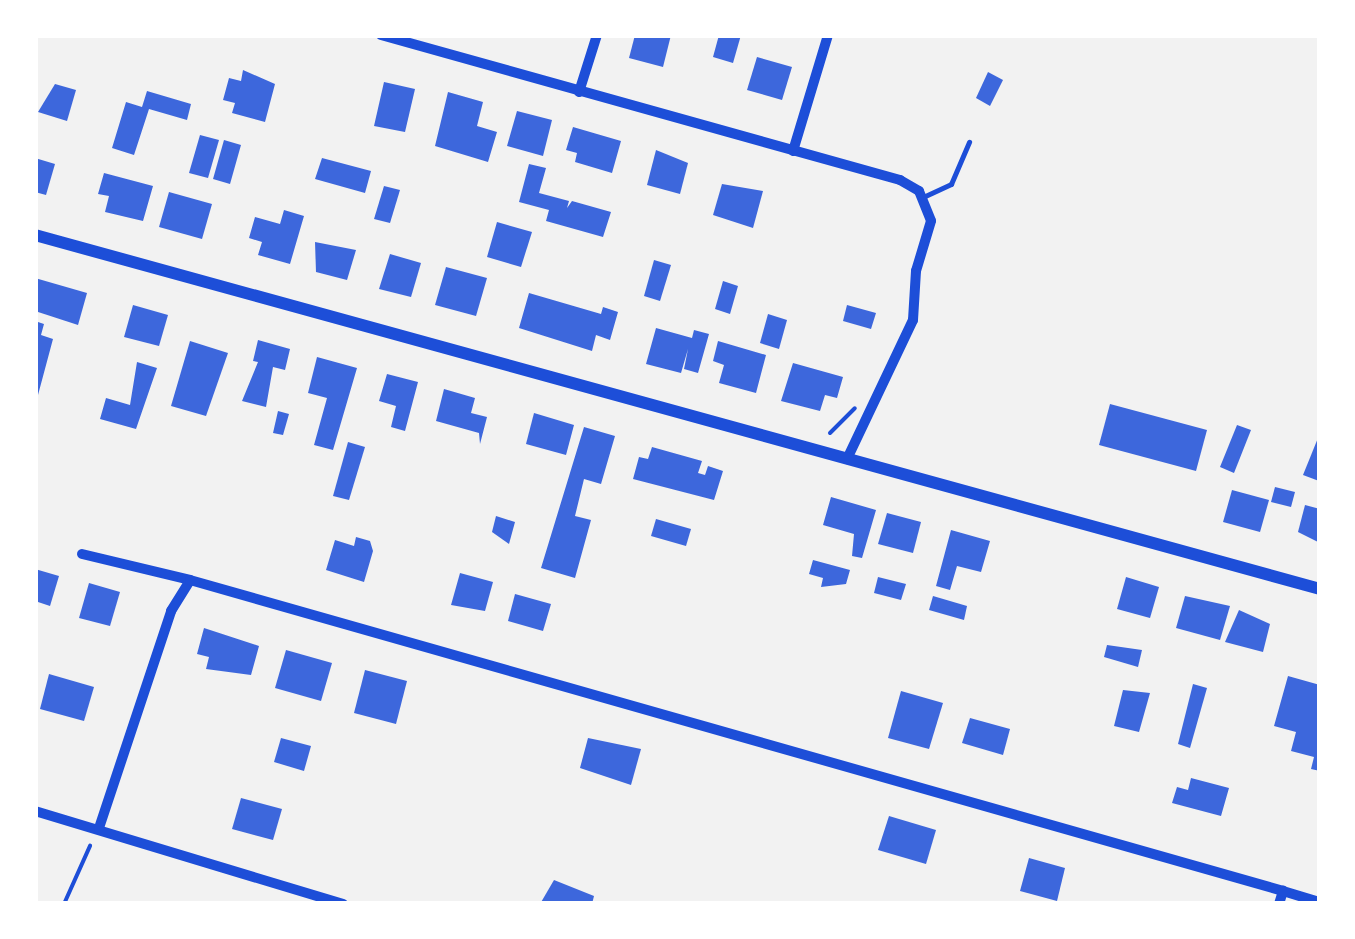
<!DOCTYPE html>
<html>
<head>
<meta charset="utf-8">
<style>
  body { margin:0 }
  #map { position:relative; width:1355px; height:939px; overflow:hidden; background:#f2f2f2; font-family:Karla,sans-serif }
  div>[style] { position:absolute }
  .building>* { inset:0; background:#3d67dc }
  .path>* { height:4px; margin:-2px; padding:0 2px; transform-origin:2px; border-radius:2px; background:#1d4ed8 }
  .service>* { height:5px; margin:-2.5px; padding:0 2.5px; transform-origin:2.5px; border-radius:2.5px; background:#1d4ed8 }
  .minor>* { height:10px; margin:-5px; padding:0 5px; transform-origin:5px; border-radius:5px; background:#1d4ed8 }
  .tertiary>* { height:12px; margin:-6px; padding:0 6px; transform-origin:6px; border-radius:6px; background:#1d4ed8 }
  span { translate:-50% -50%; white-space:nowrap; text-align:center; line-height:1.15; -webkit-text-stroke:10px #fff; paint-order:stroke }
  .frame { position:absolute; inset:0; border:38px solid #fff; pointer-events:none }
</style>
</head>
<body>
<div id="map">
  <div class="building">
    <div style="clip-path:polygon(635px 35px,671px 35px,663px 67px,629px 58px)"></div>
    <div style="clip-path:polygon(719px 35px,741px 35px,733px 63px,713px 57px)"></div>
    <div style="clip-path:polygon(757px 57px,792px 67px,782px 100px,747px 90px)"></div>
    <div style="clip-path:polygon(243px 70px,275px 84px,265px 122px,232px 113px,235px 103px,223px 100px,229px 78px,241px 81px)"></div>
    <div style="clip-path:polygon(988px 72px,1003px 80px,990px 106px,976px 98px)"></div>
    <div style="clip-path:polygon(384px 82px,415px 89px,405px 132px,374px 126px)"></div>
    <div style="clip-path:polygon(55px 84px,76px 90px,67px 121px,38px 112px)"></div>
    <div style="clip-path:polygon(147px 91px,191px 104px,187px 120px,149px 109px,134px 155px,112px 148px,126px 102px,142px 107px)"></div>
    <div style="clip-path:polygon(448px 92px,483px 102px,477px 126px,497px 132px,488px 162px,435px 146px)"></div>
    <div style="clip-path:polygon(517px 111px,552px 120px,543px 156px,507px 146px)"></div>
    <div style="clip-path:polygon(573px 127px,621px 141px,612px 173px,575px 162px,577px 153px,566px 150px)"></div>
    <div style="clip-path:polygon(200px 135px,219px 140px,208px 178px,189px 173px)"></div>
    <div style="clip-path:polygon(224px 140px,241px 145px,230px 184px,213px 179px)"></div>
    <div style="clip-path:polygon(656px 150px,688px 163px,680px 194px,647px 185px)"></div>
    <div style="clip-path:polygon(35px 158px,55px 164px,46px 195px,35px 192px)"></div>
    <div style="clip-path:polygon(322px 158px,371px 171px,365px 193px,315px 179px)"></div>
    <div style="clip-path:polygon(529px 164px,546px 168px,539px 193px,569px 201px,567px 208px,572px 201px,611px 212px,603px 237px,546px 221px,549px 210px,519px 202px)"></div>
    <div style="clip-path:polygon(104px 173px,153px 186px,143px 221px,105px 212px,109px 196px,98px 194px)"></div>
    <div style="clip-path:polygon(722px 184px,763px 191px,753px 228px,713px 215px)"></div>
    <div style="clip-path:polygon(384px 186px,400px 190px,390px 223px,374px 219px)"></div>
    <div style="clip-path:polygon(169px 192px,212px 204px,202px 239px,159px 227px)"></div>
    <div style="clip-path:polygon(284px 210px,304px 216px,290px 264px,258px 255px,262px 242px,249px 238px,255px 217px,280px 224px)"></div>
    <div style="clip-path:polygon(497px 222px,532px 232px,521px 267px,487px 257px)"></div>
    <div style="clip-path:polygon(315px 242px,356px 250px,347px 280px,316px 272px)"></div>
    <div style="clip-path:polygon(390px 254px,421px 263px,411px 297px,379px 289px)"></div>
    <div style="clip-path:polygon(654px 260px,671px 265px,660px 301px,644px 296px)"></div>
    <div style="clip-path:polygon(446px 267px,487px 278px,476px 316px,435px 305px)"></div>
    <div style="clip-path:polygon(35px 278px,87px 293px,78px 325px,35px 311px)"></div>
    <div style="clip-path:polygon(723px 281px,738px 286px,730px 314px,715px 309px)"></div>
    <div style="clip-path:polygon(529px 293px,601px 314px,603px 307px,618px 312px,610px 340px,596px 335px,592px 351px,519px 328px)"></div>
    <div style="clip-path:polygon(133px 305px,168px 315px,159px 346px,124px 337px)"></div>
    <div style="clip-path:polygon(847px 305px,876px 313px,871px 329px,843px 321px)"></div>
    <div style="clip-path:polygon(768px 314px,787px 320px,779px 349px,760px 343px)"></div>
    <div style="clip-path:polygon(35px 321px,44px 324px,41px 335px,53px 339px,38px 395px)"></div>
    <div style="clip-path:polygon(656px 328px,692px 338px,694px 330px,709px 334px,698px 373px,684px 369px,688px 349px,681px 373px,646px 364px)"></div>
    <div style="clip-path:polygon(258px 340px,290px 349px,285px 370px,273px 367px,266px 407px,242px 401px,258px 362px,253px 361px)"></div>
    <div style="clip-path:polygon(190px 341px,228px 353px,206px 416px,171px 406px)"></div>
    <div style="clip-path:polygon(718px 341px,766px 355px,756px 393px,719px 383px,724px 365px,713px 361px)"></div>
    <div style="clip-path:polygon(317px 357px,357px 368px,333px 450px,314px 445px,327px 398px,308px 393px)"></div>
    <div style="clip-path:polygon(137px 362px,157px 368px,136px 429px,100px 419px,106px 398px,130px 405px)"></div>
    <div style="clip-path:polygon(793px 363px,843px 377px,837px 398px,825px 395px,820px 411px,781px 401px)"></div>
    <div style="clip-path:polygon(387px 374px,418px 382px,405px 431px,391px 427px,396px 406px,379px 401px)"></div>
    <div style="clip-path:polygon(444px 389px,475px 398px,471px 413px,487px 417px,480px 444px,479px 433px,436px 421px)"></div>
    <div style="clip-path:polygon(1110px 404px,1207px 430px,1196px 471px,1099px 445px)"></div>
    <div style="clip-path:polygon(278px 411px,289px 414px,283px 435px,273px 433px)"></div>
    <div style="clip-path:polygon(534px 413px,574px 425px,566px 455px,526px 444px)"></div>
    <div style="clip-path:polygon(1237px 425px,1251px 430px,1234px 473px,1220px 467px)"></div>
    <div style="clip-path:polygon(584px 427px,615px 436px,601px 484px,584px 479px,575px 516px,591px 520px,575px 578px,541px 568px)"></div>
    <div style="clip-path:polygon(1320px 433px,1320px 477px,1319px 481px,1303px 475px)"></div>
    <div style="clip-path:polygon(348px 442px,365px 447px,349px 500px,333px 496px)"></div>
    <div style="clip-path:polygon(652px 447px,702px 461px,698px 473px,705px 475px,708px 466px,723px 471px,714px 500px,633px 479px,639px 457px,648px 459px)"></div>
    <div style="clip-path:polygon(1275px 487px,1295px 492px,1291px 507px,1271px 502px)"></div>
    <div style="clip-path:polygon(1232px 490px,1269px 500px,1260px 532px,1223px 522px)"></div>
    <div style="clip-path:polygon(831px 497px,876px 510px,862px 558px,852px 556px,854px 534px,823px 525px)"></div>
    <div style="clip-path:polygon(1305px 505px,1320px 509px,1320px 543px,1298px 532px)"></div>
    <div style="clip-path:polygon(887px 513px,921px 522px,913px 553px,878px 544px)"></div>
    <div style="clip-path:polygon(496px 516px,515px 522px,509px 544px,492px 532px)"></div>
    <div style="clip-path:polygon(656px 519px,691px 529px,686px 546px,651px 536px)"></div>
    <div style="clip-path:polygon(951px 530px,990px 541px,981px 572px,957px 566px,950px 590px,936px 586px)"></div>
    <div style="clip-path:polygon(356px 537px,370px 541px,373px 551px,364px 582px,326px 570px,335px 540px,354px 546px)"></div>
    <div style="clip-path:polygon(813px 560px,850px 570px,846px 584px,821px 587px,823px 578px,809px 574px)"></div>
    <div style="clip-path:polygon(35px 569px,59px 576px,50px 606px,35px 601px)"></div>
    <div style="clip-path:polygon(460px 573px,493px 582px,485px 611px,451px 605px)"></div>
    <div style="clip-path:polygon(878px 577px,906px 584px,901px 600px,874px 593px)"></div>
    <div style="clip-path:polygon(1126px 577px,1159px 587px,1150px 618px,1117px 609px)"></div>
    <div style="clip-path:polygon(89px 583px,120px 592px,110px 626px,79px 618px)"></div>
    <div style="clip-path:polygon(515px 594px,551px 604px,543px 631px,508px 621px)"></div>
    <div style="clip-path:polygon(933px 596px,967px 606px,964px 620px,929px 610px)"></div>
    <div style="clip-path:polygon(1185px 596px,1230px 606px,1220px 640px,1176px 628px)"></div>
    <div style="clip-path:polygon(1239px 610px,1270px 624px,1263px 652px,1225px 642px)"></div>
    <div style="clip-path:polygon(204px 628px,259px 646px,251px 675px,206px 669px,209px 657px,197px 654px)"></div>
    <div style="clip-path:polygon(1107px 645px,1142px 650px,1138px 667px,1104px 657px)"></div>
    <div style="clip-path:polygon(286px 650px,332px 663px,321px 701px,275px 688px)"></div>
    <div style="clip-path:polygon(365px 670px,407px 681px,396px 724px,354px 713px)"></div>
    <div style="clip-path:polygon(49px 674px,94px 687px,84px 721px,40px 709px)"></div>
    <div style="clip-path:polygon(1288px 676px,1320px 685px,1320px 771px,1311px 769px,1314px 757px,1291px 751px,1296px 732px,1274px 726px)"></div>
    <div style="clip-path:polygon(1193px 684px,1207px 688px,1190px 748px,1178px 744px)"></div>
    <div style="clip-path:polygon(1123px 690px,1150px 693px,1139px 732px,1114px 726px)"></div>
    <div style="clip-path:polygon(901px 691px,943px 703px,929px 749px,888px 738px)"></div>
    <div style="clip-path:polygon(970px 718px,1010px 729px,1003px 755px,962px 743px)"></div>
    <div style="clip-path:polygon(281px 738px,311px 746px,304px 771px,274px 762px)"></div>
    <div style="clip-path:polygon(588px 738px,641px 749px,631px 785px,580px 768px)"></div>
    <div style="clip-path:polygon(1191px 778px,1229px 788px,1221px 816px,1172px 803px,1177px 787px,1188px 790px)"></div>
    <div style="clip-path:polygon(241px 798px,282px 809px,273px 840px,232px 829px)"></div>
    <div style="clip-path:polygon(889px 816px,936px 830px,926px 864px,878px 850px)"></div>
    <div style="clip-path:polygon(1029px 858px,1065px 868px,1057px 901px,1020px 891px)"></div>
    <div style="clip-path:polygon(554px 880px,594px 896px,592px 904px,540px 904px)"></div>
  </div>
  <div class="path">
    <div style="left:830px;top:433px;width:35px;rotate:-45deg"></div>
    <div style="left:64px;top:904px;width:64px;rotate:-65.9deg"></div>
  </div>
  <div class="service">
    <div style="left:923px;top:197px;width:31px;rotate:-25deg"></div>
    <div style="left:951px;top:184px;width:46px;rotate:-66.8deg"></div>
  </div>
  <div class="minor">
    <div style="left:381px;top:35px;width:539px;rotate:15.61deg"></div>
    <div style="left:900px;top:180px;width:22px;rotate:30deg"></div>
    <div style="left:919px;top:191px;width:32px;rotate:68deg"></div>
    <div style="left:931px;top:221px;width:52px;rotate:106.7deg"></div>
    <div style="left:916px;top:271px;width:49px;rotate:93.5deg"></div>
    <div style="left:913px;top:320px;width:154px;rotate:115.4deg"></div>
    <div style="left:579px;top:92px;width:60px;rotate:-72.5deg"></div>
    <div style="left:793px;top:151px;width:121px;rotate:-73.2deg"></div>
    <div style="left:82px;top:554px;width:111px;rotate:13.5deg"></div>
    <div style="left:35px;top:811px;width:322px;rotate:16.8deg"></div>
    <div style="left:99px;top:828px;width:229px;rotate:-71.6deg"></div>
    <div style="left:171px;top:611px;width:36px;rotate:-58deg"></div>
    <div style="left:190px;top:580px;width:1136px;rotate:15.88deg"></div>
    <div style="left:1279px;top:904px;width:14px;rotate:-73deg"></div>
    <div style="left:1283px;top:891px;width:39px;rotate:17deg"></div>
  </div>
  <div class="tertiary">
    <div style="left:35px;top:235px;width:1333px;rotate:15.4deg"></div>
  </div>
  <div class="frame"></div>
</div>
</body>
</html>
